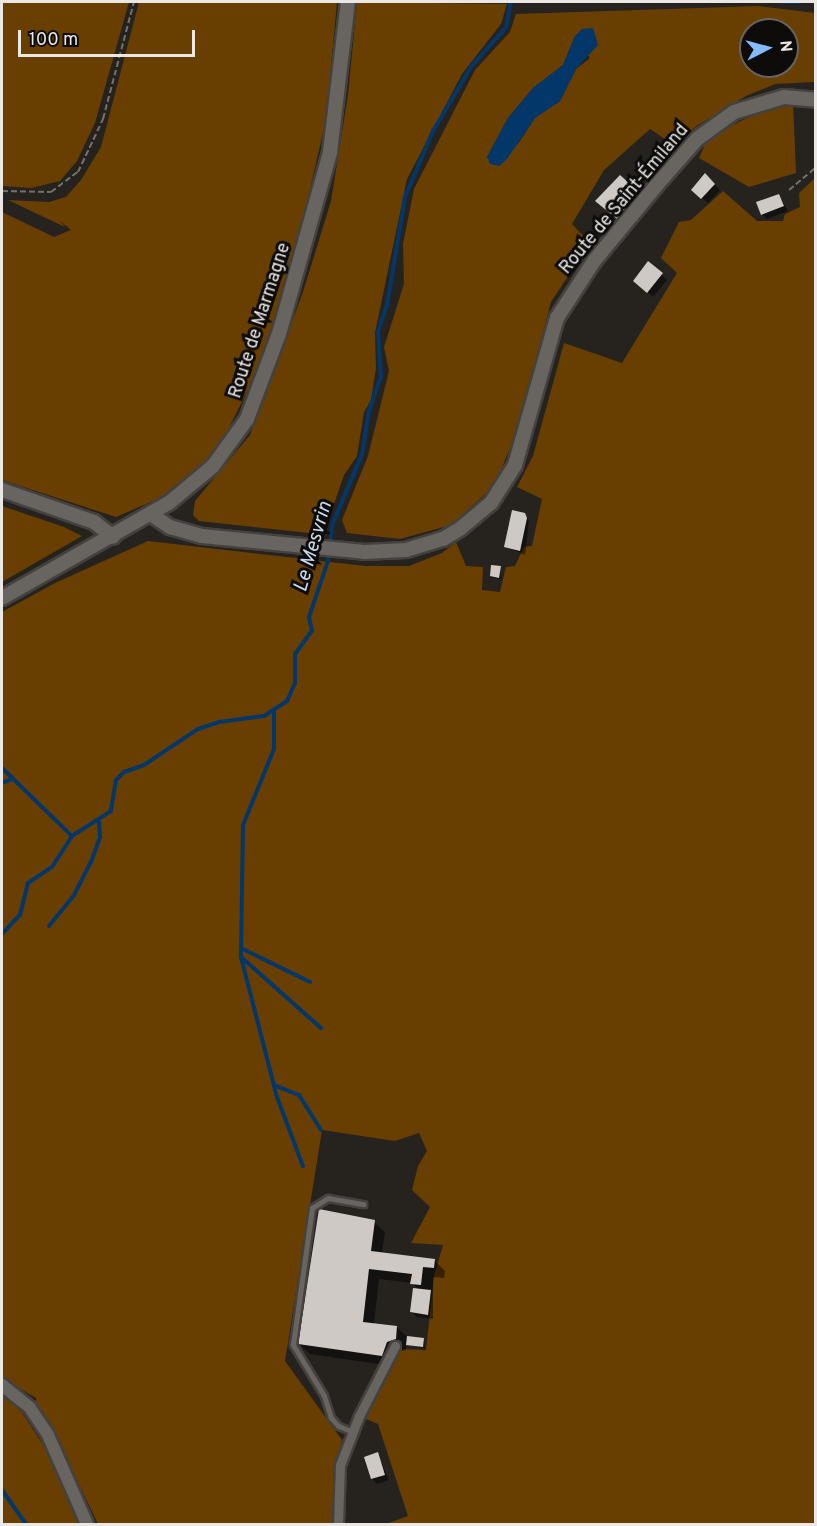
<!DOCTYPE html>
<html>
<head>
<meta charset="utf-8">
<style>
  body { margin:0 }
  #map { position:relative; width:817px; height:1526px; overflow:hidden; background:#26231f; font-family:Overpass,sans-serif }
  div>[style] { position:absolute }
  .green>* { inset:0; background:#683f00 }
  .water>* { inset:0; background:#03376a }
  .shadow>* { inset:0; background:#0007 }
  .stream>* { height:4px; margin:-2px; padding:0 2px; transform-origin:2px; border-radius:2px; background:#03376a }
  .building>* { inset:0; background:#cec9c4 }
  .path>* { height:2px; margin-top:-1px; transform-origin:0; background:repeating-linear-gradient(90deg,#74716d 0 6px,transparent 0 9px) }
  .roads { filter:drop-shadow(2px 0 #44413e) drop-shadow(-2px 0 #44413e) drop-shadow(0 2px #44413e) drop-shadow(0 -2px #44413e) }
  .service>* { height:4.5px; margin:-2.25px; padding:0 2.25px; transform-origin:2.25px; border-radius:2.25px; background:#68645f }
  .minor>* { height:9px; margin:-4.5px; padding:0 4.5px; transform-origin:4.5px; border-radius:4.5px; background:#68645f }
  .tertiary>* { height:12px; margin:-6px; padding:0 6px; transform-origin:6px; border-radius:6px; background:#68645f }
  .secondary>* { height:14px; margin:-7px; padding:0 7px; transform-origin:7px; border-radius:7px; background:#68645f }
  span { translate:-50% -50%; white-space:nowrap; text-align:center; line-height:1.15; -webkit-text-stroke:6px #0e0c0b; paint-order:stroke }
  .street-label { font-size:18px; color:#eae7e5 }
  .water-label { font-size:20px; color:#cadaed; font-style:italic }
  .frame { position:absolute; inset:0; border:3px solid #eae7e5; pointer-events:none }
  .north { position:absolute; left:739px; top:18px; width:60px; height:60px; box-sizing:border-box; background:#0e0c0b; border:2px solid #666462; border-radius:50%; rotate:84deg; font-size:16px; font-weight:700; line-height:24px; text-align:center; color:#eae7e5 }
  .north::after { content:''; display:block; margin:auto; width:21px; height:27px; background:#85bbfb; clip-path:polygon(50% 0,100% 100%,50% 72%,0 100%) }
  .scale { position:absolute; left:18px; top:30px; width:177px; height:27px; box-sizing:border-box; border:3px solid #eae7e5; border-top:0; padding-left:8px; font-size:18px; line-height:21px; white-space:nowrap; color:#eae7e5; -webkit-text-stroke:4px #0e0c0b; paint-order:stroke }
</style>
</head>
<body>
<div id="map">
  <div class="green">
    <div style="clip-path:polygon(2px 2px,129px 2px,95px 123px,77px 161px,60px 181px,31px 188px,2px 186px)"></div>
    <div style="clip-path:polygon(139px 2px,337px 2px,326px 120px,301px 228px,261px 363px,226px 434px,205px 465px,167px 495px,116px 517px,2px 480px,2px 212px,54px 237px,71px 230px,59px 220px,65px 227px,8px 200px,49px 202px,66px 197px,81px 180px,101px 147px)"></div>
    <div style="clip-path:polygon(357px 2px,507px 4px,501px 24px,462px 74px,407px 179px,375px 333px,376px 368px,371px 400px,364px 412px,357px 456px,344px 475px,326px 527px,318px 534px,199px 521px,193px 515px,195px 501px,250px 435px,303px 292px,331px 201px,348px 95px)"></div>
    <div style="clip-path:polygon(evenodd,759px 6px,815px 13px,815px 82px,775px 84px,746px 96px,698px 125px,674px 145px,650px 129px,604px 170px,572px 224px,590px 243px,551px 302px,517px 432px,494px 486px,451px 525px,400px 539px,347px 533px,342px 520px,368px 456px,389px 371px,384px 347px,404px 284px,403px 244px,414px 189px,475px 70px,510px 32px,516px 14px,759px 6px,751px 30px,787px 30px,787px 66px,751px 66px,751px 30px,759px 6px,575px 36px,590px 58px,576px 69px,560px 101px,535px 118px,518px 144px,487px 157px,508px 118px,533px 88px,563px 65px,575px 36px)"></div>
    <div style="clip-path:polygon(793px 103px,796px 173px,749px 187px,699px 158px,706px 142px,723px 129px,774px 106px)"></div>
    <div style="clip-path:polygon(815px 178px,815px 1524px,386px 1524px,408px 1516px,378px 1424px,364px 1418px,401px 1349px,426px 1350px,434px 1276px,443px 1245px,411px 1243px,430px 1207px,412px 1190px,418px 1166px,427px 1151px,419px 1133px,395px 1141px,322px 1130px,285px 1361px,342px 1440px,333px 1476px,335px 1524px,98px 1524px,51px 1426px,36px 1405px,36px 1398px,2px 1378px,2px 612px,55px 583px,148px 541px,365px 566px,409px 566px,442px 553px,456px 542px,466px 566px,483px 567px,482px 590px,500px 592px,506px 567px,515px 566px,524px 547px,532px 546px,542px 499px,517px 487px,533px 456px,564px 343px,622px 363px,677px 273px,661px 258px,679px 222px,691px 220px,723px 191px,757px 221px,783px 221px,785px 214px,800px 207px,799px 193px)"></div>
    <div style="clip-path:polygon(2px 506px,64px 527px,82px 536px,2px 582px)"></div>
    <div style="clip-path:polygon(2px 1396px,19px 1408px,48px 1452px,80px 1524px,2px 1524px)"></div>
  </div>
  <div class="water">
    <div style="clip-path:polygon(593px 28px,598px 45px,576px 69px,560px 101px,535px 118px,507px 159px,499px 166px,490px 164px,487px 157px,508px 118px,533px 88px,563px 65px,575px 36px,582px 29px)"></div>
  </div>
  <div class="shadow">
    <div style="clip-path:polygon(706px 175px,720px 190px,708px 203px,698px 195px)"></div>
    <div style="clip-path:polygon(620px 177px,643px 197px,622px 222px,601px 205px)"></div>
    <div style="clip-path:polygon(779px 195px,788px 211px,767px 219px,762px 214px)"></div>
    <div style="clip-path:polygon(649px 263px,667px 280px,653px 297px,640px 286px)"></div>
    <div style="clip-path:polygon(524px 515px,529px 520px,525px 555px,506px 547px)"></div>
    <div style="clip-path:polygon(500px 567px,501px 579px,493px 578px,491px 576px)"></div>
    <div style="clip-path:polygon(374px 1222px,385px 1232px,382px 1254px,434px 1260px,445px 1271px,444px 1278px,433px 1277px,433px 1319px,417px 1317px,412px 1312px,419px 1290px,412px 1283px,379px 1279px,374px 1324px,397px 1327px,407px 1337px,424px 1340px,425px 1349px,406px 1343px,406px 1350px,397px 1352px,392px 1366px,310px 1354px,299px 1344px)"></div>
    <div style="clip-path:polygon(378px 1454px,389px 1480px,377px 1484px,372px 1479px)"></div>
  </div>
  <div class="stream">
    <div style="left:782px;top:2px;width:17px"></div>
    <div style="left:274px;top:711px;width:38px;rotate:90deg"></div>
    <div style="left:274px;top:749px;width:82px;rotate:112.2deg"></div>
    <div style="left:243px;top:825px;width:132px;rotate:90.9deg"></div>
    <div style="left:241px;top:957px;width:145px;rotate:75.6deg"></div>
    <div style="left:277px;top:1097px;width:74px;rotate:69.4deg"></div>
    <div style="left:2px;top:768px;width:98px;rotate:44.2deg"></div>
    <div style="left:2px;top:783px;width:11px;rotate:-22deg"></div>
    <div style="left:49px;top:926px;width:40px;rotate:-51deg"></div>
    <div style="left:74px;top:895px;width:37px;rotate:-63deg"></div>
    <div style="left:91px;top:862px;width:27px;rotate:-70deg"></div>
    <div style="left:100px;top:837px;width:15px;rotate:-94deg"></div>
    <div style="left:2px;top:934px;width:26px;rotate:-47deg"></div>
    <div style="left:20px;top:915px;width:33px;rotate:-76deg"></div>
    <div style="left:28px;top:883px;width:29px;rotate:-34deg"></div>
    <div style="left:52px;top:867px;width:37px;rotate:-57deg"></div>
    <div style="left:72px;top:836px;width:46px;rotate:-32.7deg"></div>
    <div style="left:111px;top:811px;width:31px;rotate:-81deg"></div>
    <div style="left:116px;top:780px;width:11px;rotate:-45deg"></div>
    <div style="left:124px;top:772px;width:21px;rotate:-19deg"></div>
    <div style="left:144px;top:765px;width:65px;rotate:-33.7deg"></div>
    <div style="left:198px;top:729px;width:22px;rotate:-18deg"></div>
    <div style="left:219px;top:722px;width:45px;rotate:-7.6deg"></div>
    <div style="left:264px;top:716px;width:27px;rotate:-33deg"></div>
    <div style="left:287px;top:701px;width:20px;rotate:-66deg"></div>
    <div style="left:295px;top:683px;width:29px;rotate:-90deg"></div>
    <div style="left:295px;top:654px;width:29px;rotate:-54deg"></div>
    <div style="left:312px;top:631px;width:14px;rotate:-102deg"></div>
    <div style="left:309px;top:617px;width:59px;rotate:-71.3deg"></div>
    <div style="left:328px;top:561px;width:38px;rotate:-83deg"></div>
    <div style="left:333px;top:523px;width:75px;rotate:-67.2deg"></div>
    <div style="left:362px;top:454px;width:44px;rotate:-80.8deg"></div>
    <div style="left:369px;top:411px;width:36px;rotate:-71deg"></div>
    <div style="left:381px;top:377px;width:45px;rotate:-93.8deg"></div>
    <div style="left:378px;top:332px;width:28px;rotate:-72deg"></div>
    <div style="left:387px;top:305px;width:109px;rotate:-80.5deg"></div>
    <div style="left:405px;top:197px;width:72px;rotate:-67deg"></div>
    <div style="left:433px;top:131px;width:74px;rotate:-59.3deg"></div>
    <div style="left:471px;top:67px;width:53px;rotate:-48.8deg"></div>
    <div style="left:506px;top:27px;width:25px;rotate:-79deg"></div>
    <div style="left:241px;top:948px;width:77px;rotate:26.2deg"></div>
    <div style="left:241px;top:957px;width:107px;rotate:41.6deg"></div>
    <div style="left:274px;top:1085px;width:27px;rotate:22deg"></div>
    <div style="left:299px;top:1095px;width:41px;rotate:57.8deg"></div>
    <div style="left:2px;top:1490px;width:42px;rotate:54.8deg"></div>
  </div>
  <div class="building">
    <div style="clip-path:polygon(705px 173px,715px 184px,701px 199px,691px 190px)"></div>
    <div style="clip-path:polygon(620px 175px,639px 192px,617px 219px,595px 201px)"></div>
    <div style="clip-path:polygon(779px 194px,784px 206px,761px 215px,756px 202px)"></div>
    <div style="clip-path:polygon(648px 261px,663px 273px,647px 293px,633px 281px)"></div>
    <div style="clip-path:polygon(512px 510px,525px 513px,527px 518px,520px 551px,504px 547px)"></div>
    <div style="clip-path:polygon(491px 565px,501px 566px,499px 578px,490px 576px)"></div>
    <div style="clip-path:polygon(319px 1209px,375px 1220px,371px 1251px,435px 1259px,434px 1268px,423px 1267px,421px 1285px,410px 1284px,412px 1274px,369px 1269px,363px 1322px,397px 1326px,396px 1339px,387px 1342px,382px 1356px,298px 1344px)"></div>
    <div style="clip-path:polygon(413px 1288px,431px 1290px,428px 1315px,410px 1312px)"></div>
    <div style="clip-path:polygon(407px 1336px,424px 1338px,423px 1347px,406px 1345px)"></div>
    <div style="clip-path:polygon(378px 1452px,385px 1475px,371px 1479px,364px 1457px)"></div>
  </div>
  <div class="path">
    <div style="left:789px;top:190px;width:35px;rotate:-40deg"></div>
    <div style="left:2px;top:191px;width:49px;rotate:1.2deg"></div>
    <div style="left:51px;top:192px;width:34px;rotate:-37deg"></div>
    <div style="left:78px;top:172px;width:59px;rotate:-64.7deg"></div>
    <div style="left:103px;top:119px;width:121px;rotate:-75.2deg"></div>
  </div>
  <div class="roads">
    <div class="service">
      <div style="left:352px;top:1432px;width:15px;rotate:-157deg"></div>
      <div style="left:338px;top:1426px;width:11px;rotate:-131deg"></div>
      <div style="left:331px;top:1418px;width:23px;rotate:-108deg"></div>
      <div style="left:324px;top:1396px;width:60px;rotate:-121.3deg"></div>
      <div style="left:293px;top:1345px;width:138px;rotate:-82.1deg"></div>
      <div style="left:312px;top:1208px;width:19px;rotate:-32deg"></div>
      <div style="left:328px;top:1198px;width:36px;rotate:10deg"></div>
    </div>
    <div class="minor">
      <div style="left:338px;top:1524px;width:59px;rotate:-88.1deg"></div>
      <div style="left:340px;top:1465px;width:53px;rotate:-68.8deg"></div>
      <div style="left:359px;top:1416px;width:79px;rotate:-62.8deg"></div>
    </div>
    <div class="tertiary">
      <div style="left:2px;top:1385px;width:36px;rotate:39deg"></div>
      <div style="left:30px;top:1408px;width:32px;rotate:56deg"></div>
      <div style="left:48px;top:1435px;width:97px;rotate:66.3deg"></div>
    </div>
    <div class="secondary">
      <div style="left:2px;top:490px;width:97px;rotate:19.2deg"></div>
      <div style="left:94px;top:522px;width:24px;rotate:38deg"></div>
      <div style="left:152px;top:515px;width:22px;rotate:34deg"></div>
      <div style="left:170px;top:527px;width:33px;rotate:16deg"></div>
      <div style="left:202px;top:536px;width:163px;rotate:5.6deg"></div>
      <div style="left:364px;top:552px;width:42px;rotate:-2.7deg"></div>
      <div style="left:406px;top:550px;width:39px;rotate:-17deg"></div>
      <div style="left:443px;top:539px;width:21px;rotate:-31deg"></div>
      <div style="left:461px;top:528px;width:39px;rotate:-40deg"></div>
      <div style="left:491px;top:503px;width:45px;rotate:-57.7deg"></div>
      <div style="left:515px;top:465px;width:153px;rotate:-74.1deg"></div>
      <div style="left:557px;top:318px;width:68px;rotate:-57deg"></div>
      <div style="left:594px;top:261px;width:96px;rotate:-50.5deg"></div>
      <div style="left:655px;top:187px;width:64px;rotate:-48.8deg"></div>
      <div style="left:697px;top:139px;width:46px;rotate:-36.1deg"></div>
      <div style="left:734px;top:112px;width:52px;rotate:-16.7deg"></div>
      <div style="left:784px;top:97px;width:32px;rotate:5deg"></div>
      <div style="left:2px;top:598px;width:193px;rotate:-29.7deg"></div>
      <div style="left:170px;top:502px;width:56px;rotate:-39.9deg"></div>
      <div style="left:213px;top:466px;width:58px;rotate:-54.1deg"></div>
      <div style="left:247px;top:419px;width:91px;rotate:-69.4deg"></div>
      <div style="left:279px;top:334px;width:189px;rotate:-74.3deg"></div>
      <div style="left:330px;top:152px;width:151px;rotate:-83.2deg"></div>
    </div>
  </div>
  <div class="street-label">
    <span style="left:625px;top:200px;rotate:-50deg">Route de Saint-Émiland</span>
    <span style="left:261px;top:321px;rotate:-72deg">Route de Marmagne</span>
  </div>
  <div class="water-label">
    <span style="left:314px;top:547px;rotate:-74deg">Le Mesvrin</span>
  </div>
  <div class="frame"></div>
  <div class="north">N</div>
  <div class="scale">100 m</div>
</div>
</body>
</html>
